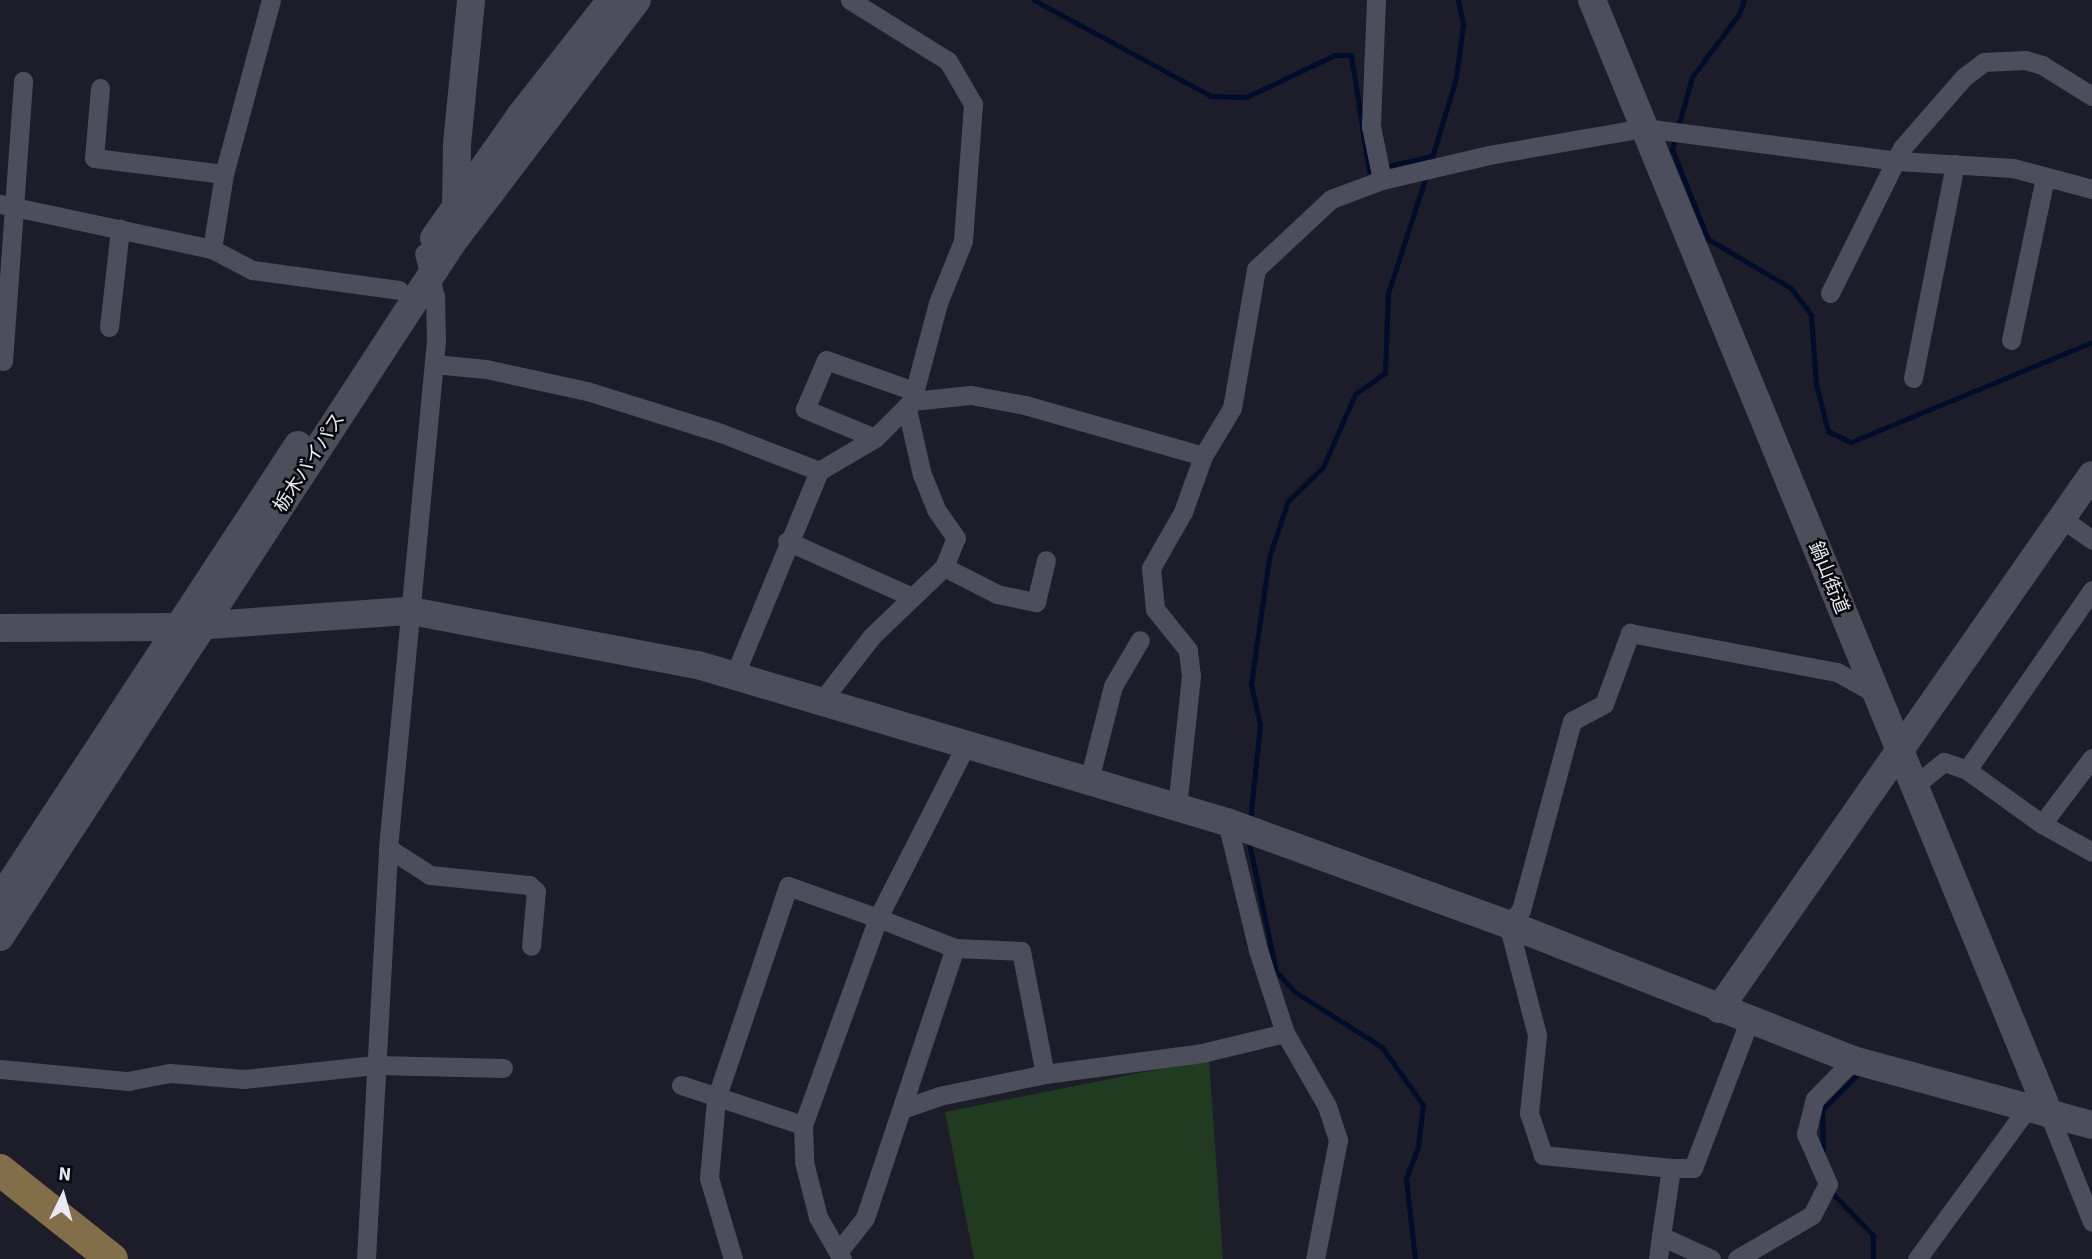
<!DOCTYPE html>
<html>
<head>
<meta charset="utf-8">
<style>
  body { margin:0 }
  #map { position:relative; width:2092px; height:1259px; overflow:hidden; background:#1c1d29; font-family:"Source Sans 3","Noto Sans JP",sans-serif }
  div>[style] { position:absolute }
  .green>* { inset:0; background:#203b20 }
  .stream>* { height:5px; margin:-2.5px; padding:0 2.5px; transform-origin:2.5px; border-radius:2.5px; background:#000d2a }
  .street>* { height:19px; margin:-9.5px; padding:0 9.5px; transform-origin:9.5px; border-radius:9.5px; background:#4d4e5c }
  .secondary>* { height:28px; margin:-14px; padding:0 14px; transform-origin:14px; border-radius:14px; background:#4d4e5c }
  .primary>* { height:32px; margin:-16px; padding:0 16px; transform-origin:16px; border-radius:16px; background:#826e49 }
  span { translate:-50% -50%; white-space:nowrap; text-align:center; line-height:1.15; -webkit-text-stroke:5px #08080d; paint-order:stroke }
  .street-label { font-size:19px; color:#e9eaf3 }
  .north { position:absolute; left:28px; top:1161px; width:70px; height:70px; -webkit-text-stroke:5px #08080d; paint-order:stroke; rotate:5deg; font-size:19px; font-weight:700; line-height:28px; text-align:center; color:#e9eaf3 }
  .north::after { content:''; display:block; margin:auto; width:24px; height:32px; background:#e9eaf3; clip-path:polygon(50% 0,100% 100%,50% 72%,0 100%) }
</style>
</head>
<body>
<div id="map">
  <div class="green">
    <div style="clip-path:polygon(1209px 1059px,1223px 1259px,974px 1259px,945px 1112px)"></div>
  </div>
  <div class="stream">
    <div style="left:1034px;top:0;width:201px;rotate:28.5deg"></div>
    <div style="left:1211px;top:96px;width:35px;rotate:2deg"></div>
    <div style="left:1246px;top:97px;width:98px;rotate:-25.3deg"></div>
    <div style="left:1335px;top:55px;width:16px"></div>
    <div style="left:1351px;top:55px;width:117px;rotate:81.2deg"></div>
    <div style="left:1369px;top:171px;width:5px;rotate:-11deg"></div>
    <div style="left:1744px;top:0;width:15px;rotate:110deg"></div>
    <div style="left:1739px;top:14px;width:79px;rotate:126.7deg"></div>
    <div style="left:1692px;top:77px;width:75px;rotate:105.5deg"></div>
    <div style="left:1672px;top:149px;width:97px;rotate:68.2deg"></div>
    <div style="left:1708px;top:239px;width:96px;rotate:30.6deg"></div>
    <div style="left:1791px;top:288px;width:34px;rotate:53deg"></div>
    <div style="left:1811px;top:315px;width:69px;rotate:85.9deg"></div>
    <div style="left:1816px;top:384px;width:49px;rotate:75.7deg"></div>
    <div style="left:1828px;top:431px;width:25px;rotate:26deg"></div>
    <div style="left:1851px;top:442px;width:261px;rotate:-22.5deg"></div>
    <div style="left:1430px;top:164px;width:90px;rotate:-73.2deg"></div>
    <div style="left:1456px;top:78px;width:54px;rotate:-82.6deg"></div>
    <div style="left:1463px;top:24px;width:25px;rotate:-102deg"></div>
    <div style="left:1384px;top:167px;width:49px;rotate:-12.9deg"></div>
    <div style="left:1250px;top:821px;width:97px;rotate:-84.1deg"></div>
    <div style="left:1260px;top:725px;width:42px;rotate:-102.4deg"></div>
    <div style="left:1251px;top:684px;width:128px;rotate:-81.9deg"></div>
    <div style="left:1269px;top:557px;width:59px;rotate:-71.3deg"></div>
    <div style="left:1288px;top:501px;width:49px;rotate:-44.2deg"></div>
    <div style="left:1323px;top:467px;width:80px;rotate:-66.3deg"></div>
    <div style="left:1355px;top:394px;width:37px;rotate:-35deg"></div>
    <div style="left:1385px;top:373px;width:80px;rotate:-87.9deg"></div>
    <div style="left:1388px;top:293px;width:126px;rotate:-72deg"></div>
    <div style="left:1248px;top:838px;width:136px;rotate:78.1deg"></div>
    <div style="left:1276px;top:971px;width:28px;rotate:48deg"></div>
    <div style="left:1295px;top:992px;width:103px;rotate:32.3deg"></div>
    <div style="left:1382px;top:1047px;width:71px;rotate:54.7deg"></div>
    <div style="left:1423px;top:1105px;width:42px;rotate:96.8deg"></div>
    <div style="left:1418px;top:1147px;width:34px;rotate:111deg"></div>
    <div style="left:1406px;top:1179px;width:81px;rotate:83.6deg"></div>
    <div style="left:1823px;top:1151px;width:41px;rotate:-91.4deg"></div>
    <div style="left:1822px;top:1110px;width:51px;rotate:-45deg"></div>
    <div style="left:1830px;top:1191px;width:62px;rotate:45.7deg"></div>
    <div style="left:1873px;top:1235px;width:24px;rotate:90deg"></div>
  </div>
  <div class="street">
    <div style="left:850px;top:0;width:115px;rotate:31.9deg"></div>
    <div style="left:948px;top:61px;width:50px;rotate:59.8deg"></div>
    <div style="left:973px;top:104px;width:137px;rotate:94.2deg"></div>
    <div style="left:963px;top:241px;width:67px;rotate:112deg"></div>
    <div style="left:938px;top:303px;width:101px;rotate:104.9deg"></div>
    <div style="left:1376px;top:0;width:126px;rotate:92.3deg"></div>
    <div style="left:1371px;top:126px;width:55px;rotate:78.5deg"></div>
    <div style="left:100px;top:88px;width:70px;rotate:94.9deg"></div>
    <div style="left:94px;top:158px;width:131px;rotate:7deg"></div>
    <div style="left:0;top:204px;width:217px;rotate:12deg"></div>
    <div style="left:212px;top:249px;width:45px;rotate:27.7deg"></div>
    <div style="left:252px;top:270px;width:148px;rotate:7.7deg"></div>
    <div style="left:212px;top:249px;width:76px;rotate:-80.9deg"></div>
    <div style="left:224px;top:174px;width:180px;rotate:-74.9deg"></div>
    <div style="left:1830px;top:293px;width:162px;rotate:-63.6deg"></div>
    <div style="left:1902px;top:148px;width:94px;rotate:-48.9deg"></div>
    <div style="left:1964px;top:77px;width:25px;rotate:-37deg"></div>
    <div style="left:1984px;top:62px;width:41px;rotate:-2.8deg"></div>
    <div style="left:2025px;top:60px;width:18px;rotate:16deg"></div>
    <div style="left:2042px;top:65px;width:59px;rotate:31.8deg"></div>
    <div style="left:109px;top:327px;width:99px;rotate:-83.6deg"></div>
    <div style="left:2011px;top:340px;width:167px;rotate:-78.2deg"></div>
    <div style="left:3px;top:361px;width:281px;rotate:-85.9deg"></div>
    <div style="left:434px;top:364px;width:52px;rotate:5.5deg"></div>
    <div style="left:486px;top:369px;width:103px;rotate:12.3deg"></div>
    <div style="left:587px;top:391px;width:140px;rotate:17.4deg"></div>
    <div style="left:721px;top:433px;width:105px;rotate:21.2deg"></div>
    <div style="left:1913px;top:378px;width:218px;rotate:-78.9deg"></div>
    <div style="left:875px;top:438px;width:76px;rotate:-157.5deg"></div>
    <div style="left:805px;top:409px;width:53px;rotate:-66.8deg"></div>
    <div style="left:826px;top:360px;width:93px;rotate:19.4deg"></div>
    <div style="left:2061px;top:518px;width:38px;rotate:35deg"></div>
    <div style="left:787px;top:541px;width:135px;rotate:24.1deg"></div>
    <div style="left:944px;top:567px;width:59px;rotate:27deg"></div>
    <div style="left:997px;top:594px;width:40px;rotate:12deg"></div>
    <div style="left:1036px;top:602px;width:43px;rotate:-76.6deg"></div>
    <div style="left:735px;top:674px;width:220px;rotate:-67.5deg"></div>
    <div style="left:819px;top:471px;width:65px;rotate:-30.5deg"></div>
    <div style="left:875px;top:438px;width:52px;rotate:-45deg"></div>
    <div style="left:912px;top:401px;width:59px;rotate:-5.8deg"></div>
    <div style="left:971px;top:395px;width:55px;rotate:10.5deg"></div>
    <div style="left:1025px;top:405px;width:185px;rotate:16deg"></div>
    <div style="left:823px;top:699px;width:80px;rotate:-52.1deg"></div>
    <div style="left:872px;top:636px;width:100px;rotate:-43.8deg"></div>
    <div style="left:944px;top:567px;width:31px;rotate:-68deg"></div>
    <div style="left:956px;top:538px;width:35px;rotate:-125deg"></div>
    <div style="left:936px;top:509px;width:37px;rotate:-112deg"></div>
    <div style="left:922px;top:475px;width:68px;rotate:-102.8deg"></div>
    <div style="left:967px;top:743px;width:196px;rotate:117deg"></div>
    <div style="left:878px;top:918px;width:83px;rotate:21.3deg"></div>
    <div style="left:955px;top:948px;width:66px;rotate:2.6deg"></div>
    <div style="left:1021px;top:951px;width:125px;rotate:79deg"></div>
    <div style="left:1967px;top:770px;width:219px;rotate:-55.2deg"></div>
    <div style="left:1089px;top:780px;width:97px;rotate:-75.7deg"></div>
    <div style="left:1113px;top:686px;width:53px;rotate:-59.6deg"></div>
    <div style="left:1914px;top:786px;width:38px;rotate:-39deg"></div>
    <div style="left:1944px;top:762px;width:24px;rotate:19deg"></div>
    <div style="left:1967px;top:770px;width:92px;rotate:35.8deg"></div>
    <div style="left:2042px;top:824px;width:83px;rotate:-52.9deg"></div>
    <div style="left:1177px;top:807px;width:132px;rotate:-83.9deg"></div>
    <div style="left:1191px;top:676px;width:26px;rotate:-97deg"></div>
    <div style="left:1188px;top:650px;width:53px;rotate:-128.8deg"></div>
    <div style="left:1155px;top:609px;width:41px;rotate:-95.6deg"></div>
    <div style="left:1151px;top:568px;width:64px;rotate:-60.3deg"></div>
    <div style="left:1183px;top:512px;width:59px;rotate:-70.3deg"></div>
    <div style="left:1203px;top:456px;width:56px;rotate:-58.9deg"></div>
    <div style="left:1232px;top:408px;width:141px;rotate:-80.2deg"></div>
    <div style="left:1256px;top:269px;width:103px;rotate:-43deg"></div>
    <div style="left:1331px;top:199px;width:54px;rotate:-20.4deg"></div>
    <div style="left:1382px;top:180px;width:110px;rotate:-13.2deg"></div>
    <div style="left:1489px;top:155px;width:157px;rotate:-9.9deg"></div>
    <div style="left:1644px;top:128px;width:256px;rotate:7.4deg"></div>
    <div style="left:1898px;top:161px;width:115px;rotate:3.5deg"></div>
    <div style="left:2013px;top:168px;width:82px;rotate:14.9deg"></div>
    <div style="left:1227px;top:822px;width:132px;rotate:76.4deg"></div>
    <div style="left:1258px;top:950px;width:87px;rotate:72deg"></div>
    <div style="left:1285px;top:1033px;width:84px;rotate:60.1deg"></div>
    <div style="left:1327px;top:1106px;width:36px;rotate:72deg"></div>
    <div style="left:1338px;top:1140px;width:121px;rotate:100.9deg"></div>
    <div style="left:2042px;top:824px;width:57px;rotate:29.2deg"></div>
    <div style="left:388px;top:848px;width:50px;rotate:32.7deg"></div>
    <div style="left:430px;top:875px;width:100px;rotate:5.8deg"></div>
    <div style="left:529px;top:885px;width:9px;rotate:41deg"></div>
    <div style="left:536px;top:891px;width:55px;rotate:95.2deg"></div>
    <div style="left:0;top:1069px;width:129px;rotate:5.4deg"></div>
    <div style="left:128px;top:1081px;width:43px;rotate:-10.8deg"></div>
    <div style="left:170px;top:1073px;width:74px;rotate:4.6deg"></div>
    <div style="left:244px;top:1079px;width:132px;rotate:-6.1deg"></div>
    <div style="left:375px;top:1065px;width:128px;rotate:1.3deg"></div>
    <div style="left:681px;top:1085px;width:128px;rotate:18.2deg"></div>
    <div style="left:902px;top:1109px;width:39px;rotate:-19deg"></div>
    <div style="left:939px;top:1096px;width:108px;rotate:-11.7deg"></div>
    <div style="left:1045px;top:1074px;width:158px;rotate:-7.6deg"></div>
    <div style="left:1202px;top:1053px;width:85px;rotate:-13.5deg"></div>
    <div style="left:2049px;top:1114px;width:116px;rotate:68.3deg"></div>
    <div style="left:1671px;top:1168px;width:22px"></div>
    <div style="left:1693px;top:1168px;width:157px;rotate:-69.1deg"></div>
    <div style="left:838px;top:1252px;width:43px;rotate:-51.5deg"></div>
    <div style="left:865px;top:1218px;width:285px;rotate:-71.6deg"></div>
    <div style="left:366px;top:1259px;width:412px;rotate:-86.9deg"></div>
    <div style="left:388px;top:848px;width:510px;rotate:-84.6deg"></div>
    <div style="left:436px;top:340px;width:43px;rotate:-91.3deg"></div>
    <div style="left:435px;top:297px;width:45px;rotate:-104deg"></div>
    <div style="left:733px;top:1259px;width:84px;rotate:-106.5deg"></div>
    <div style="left:709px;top:1178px;width:79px;rotate:-84.9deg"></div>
    <div style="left:716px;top:1099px;width:225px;rotate:-71.3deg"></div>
    <div style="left:788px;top:886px;width:96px;rotate:19.6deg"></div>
    <div style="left:878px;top:918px;width:220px;rotate:109.9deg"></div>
    <div style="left:803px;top:1125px;width:37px;rotate:88deg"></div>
    <div style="left:804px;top:1162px;width:57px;rotate:75.7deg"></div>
    <div style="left:818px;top:1217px;width:48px;rotate:60.3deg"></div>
    <div style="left:1658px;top:1259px;width:23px;rotate:-83deg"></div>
    <div style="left:1711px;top:1259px;width:55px;rotate:-155.3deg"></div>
    <div style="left:1661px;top:1236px;width:69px;rotate:-81.6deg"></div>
    <div style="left:1671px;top:1168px;width:129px;rotate:-174.2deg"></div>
    <div style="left:1543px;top:1155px;width:44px;rotate:-108.4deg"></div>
    <div style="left:1529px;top:1113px;width:78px;rotate:-84.1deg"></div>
    <div style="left:1537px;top:1035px;width:115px;rotate:-104.6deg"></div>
    <div style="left:1508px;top:924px;width:19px;rotate:-47deg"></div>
    <div style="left:1521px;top:910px;width:196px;rotate:-74.9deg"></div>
    <div style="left:1572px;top:721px;width:36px;rotate:-28deg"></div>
    <div style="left:1604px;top:704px;width:76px;rotate:-69.9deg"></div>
    <div style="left:1630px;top:633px;width:211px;rotate:10.7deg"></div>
    <div style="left:1837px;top:672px;width:45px;rotate:29.4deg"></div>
    <div style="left:1737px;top:1259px;width:87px;rotate:-30.4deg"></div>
    <div style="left:1812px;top:1215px;width:35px;rotate:-63deg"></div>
    <div style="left:1828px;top:1184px;width:55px;rotate:-113.7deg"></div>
    <div style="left:1806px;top:1134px;width:36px;rotate:-76deg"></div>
    <div style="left:1815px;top:1099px;width:54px;rotate:-45.7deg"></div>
    <div style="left:1917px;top:1259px;width:185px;rotate:-53.8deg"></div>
  </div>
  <div class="secondary">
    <div style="left:1592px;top:0;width:1204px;rotate:67.69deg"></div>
    <div style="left:456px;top:209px;width:65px;rotate:-89.1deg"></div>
    <div style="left:457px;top:144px;width:145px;rotate:-84.4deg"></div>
    <div style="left:434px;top:238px;width:149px;rotate:-54.8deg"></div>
    <div style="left:520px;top:116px;width:147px;rotate:-51.9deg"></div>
    <div style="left:0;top:628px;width:180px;rotate:-0.3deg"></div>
    <div style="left:180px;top:627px;width:232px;rotate:-4deg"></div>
    <div style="left:411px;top:611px;width:292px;rotate:10.7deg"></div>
    <div style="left:698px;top:665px;width:552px;rotate:16.53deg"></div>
    <div style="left:1227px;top:822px;width:299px;rotate:20deg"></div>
    <div style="left:1508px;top:924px;width:371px;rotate:21.5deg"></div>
    <div style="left:1853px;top:1060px;width:248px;rotate:15.2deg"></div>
    <div style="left:0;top:899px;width:543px;rotate:-56.72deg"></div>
    <div style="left:0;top:937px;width:828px;rotate:-56.92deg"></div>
    <div style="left:452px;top:243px;width:305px;rotate:-52.7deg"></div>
    <div style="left:1719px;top:1009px;width:651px;rotate:-55.07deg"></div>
  </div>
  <div class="primary">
    <div style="left:0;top:1170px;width:143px;rotate:38.5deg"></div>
  </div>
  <div class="street-label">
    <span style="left:310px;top:463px;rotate:-57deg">栃木バイパス</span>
    <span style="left:1828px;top:578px;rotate:68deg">鍋山街道</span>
  </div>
  <div class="north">N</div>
</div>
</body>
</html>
